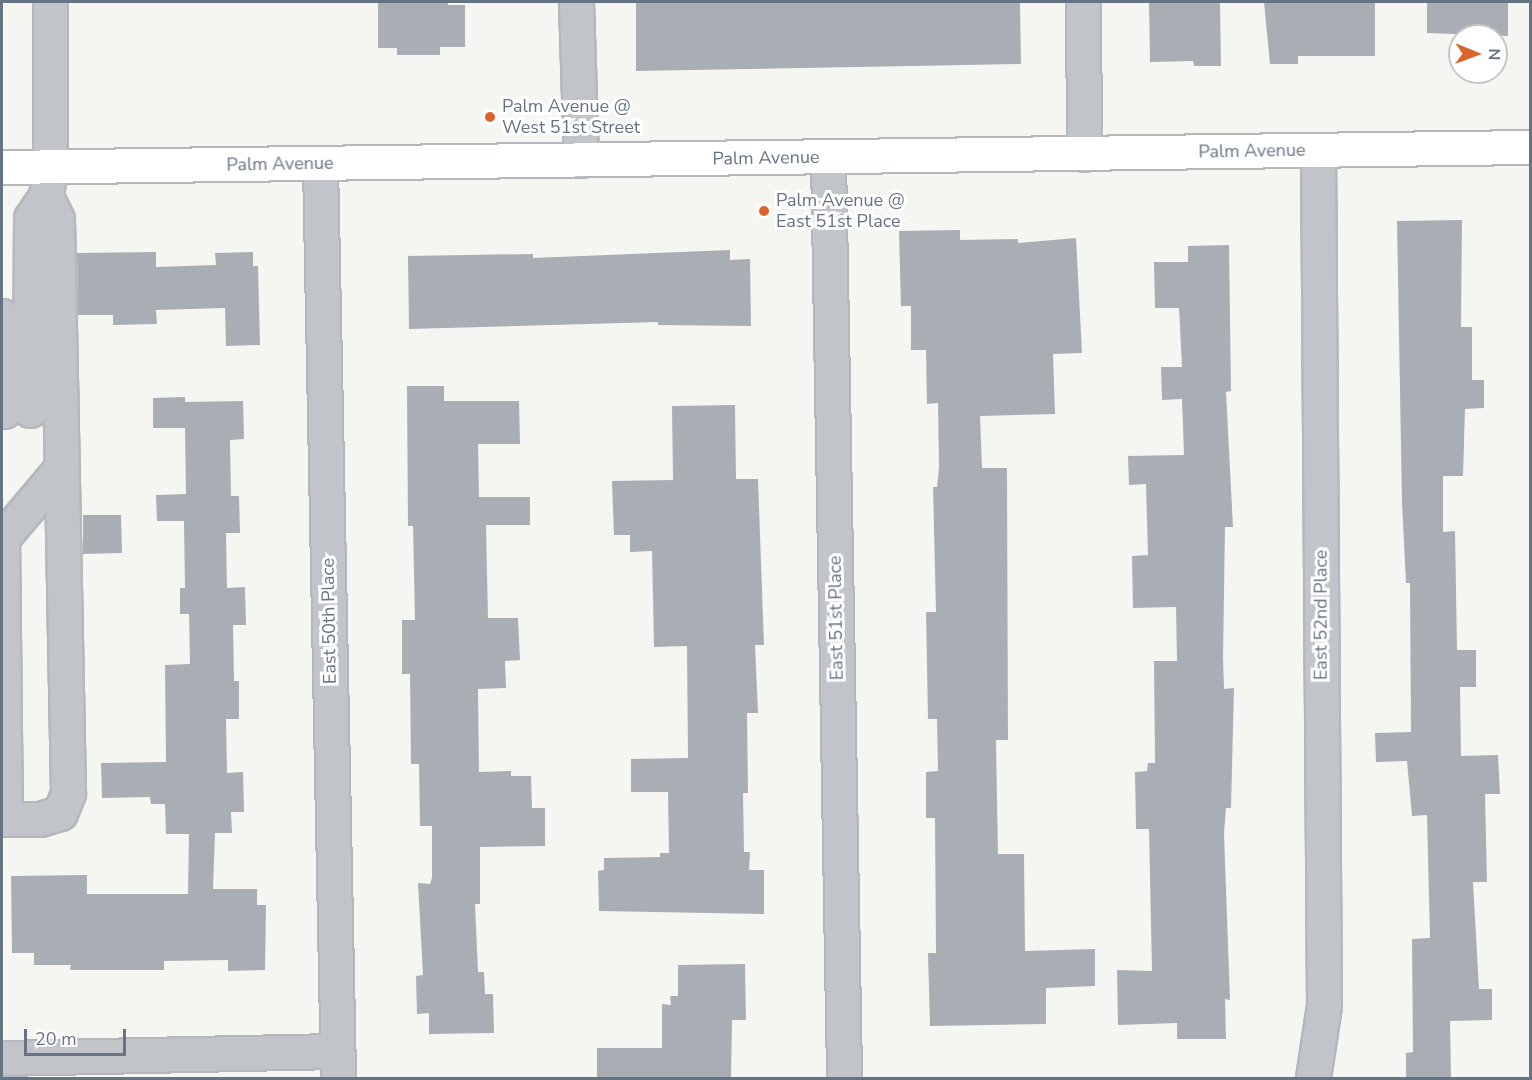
<!DOCTYPE html>
<html>
<head>
<meta charset="utf-8">
<style>
  body { margin:0 }
  #map { position:relative; width:1532px; height:1080px; overflow:hidden; background:#f5f6f2; font-family:"Nunito Sans",sans-serif }
  div>[style] { position:absolute }
  .building>* { inset:0; background:#a8aeb4 }
  .roads { filter:drop-shadow(2px 0 #b4b8bc) drop-shadow(-2px 0 #b4b8bc) drop-shadow(0 2px #b4b8bc) drop-shadow(0 -2px #b4b8bc) }
  .minor>* { height:33px; margin:-16.5px; padding:0 16.5px; transform-origin:16.5px; border-radius:16.5px; background:#c1c4c8 }
  .major>* { height:33px; margin:-16.5px; padding:0 16.5px; transform-origin:16.5px; border-radius:16.5px; background:#fff }
  .dots>* { width:16px; height:16px; translate:-50% -50%; box-sizing:border-box; border:3px solid #fff; border-radius:50% }
  span { translate:-50% -50%; white-space:nowrap; text-align:center; line-height:1.15; -webkit-text-stroke:6px #fff; paint-order:stroke }
  .poi-label { font-size:18px; color:#667382 }
  .left { translate:0 -50%; text-align:left }
  .street-label { font-size:18px; color:#667382 }
  .frame { position:absolute; inset:0; border:3px solid #667382; pointer-events:none }
  .north { position:absolute; left:1448px; top:24px; width:60px; height:60px; box-sizing:border-box; background:#fff; border:2px solid #c2c7cd; border-radius:50%; rotate:91deg; font-size:16px; font-weight:700; line-height:24px; text-align:center; color:#667382 }
  .north::after { content:''; display:block; margin:auto; width:21px; height:27px; background:#db642d; clip-path:polygon(50% 0,100% 100%,50% 72%,0 100%) }
  .scale { position:absolute; left:24px; top:1029px; width:102px; height:27px; box-sizing:border-box; border:3px solid #667382; border-top:0; padding-left:8px; font-size:18px; line-height:21px; white-space:nowrap; color:#667382; -webkit-text-stroke:4px #fff; paint-order:stroke }
</style>
</head>
<body>
<div id="map">
  <div class="building">
    <div style="clip-path:polygon(378px 2px,448px 2px,448px 5px,465px 5px,465px 47px,440px 47px,440px 55px,397px 55px,397px 48px,378px 48px)"></div>
    <div style="clip-path:polygon(636px 2px,1020px 2px,1021px 64px,636px 71px)"></div>
    <div style="clip-path:polygon(1149px 2px,1220px 2px,1221px 66px,1194px 66px,1193px 61px,1150px 62px)"></div>
    <div style="clip-path:polygon(1264px 2px,1375px 2px,1375px 56px,1298px 56px,1298px 64px,1270px 64px)"></div>
    <div style="clip-path:polygon(1427px 2px,1508px 2px,1508px 36px,1427px 33px)"></div>
    <div style="clip-path:polygon(1462px 220px,1461px 327px,1472px 327px,1472px 380px,1484px 380px,1484px 408px,1465px 409px,1463px 476px,1443px 476px,1443px 532px,1455px 531px,1457px 650px,1476px 650px,1476px 687px,1460px 687px,1461px 756px,1498px 755px,1500px 794px,1485px 794px,1487px 882px,1473px 882px,1479px 989px,1492px 989px,1492px 1020px,1450px 1021px,1451px 1078px,1406px 1078px,1406px 1053px,1413px 1052px,1412px 939px,1430px 938px,1427px 815px,1412px 816px,1407px 761px,1376px 762px,1375px 733px,1411px 732px,1410px 583px,1406px 583px,1402px 503px,1397px 221px)"></div>
    <div style="clip-path:polygon(960px 230px,960px 240px,1018px 239px,1018px 243px,1076px 238px,1082px 353px,1053px 354px,1055px 414px,980px 416px,982px 468px,1007px 468px,1008px 740px,996px 740px,998px 854px,1024px 854px,1025px 951px,1095px 949px,1095px 986px,1046px 988px,1046px 1024px,930px 1026px,928px 953px,936px 953px,935px 818px,926px 818px,926px 772px,938px 771px,937px 719px,928px 719px,926px 612px,936px 612px,933px 487px,937px 487px,939px 468px,938px 403px,927px 404px,926px 350px,911px 350px,911px 306px,901px 306px,899px 231px)"></div>
    <div style="clip-path:polygon(1229px 245px,1231px 391px,1226px 392px,1233px 527px,1225px 527px,1223px 658px,1224px 689px,1234px 688px,1231px 808px,1226px 808px,1224px 834px,1230px 1000px,1225px 999px,1226px 1039px,1177px 1039px,1177px 1023px,1118px 1025px,1117px 970px,1152px 971px,1149px 829px,1136px 829px,1135px 772px,1147px 771px,1148px 763px,1155px 763px,1154px 661px,1177px 661px,1176px 607px,1133px 608px,1132px 556px,1148px 555px,1146px 484px,1129px 485px,1128px 456px,1184px 455px,1182px 399px,1162px 400px,1161px 367px,1182px 367px,1179px 308px,1155px 308px,1154px 262px,1188px 262px,1188px 246px)"></div>
    <div style="clip-path:polygon(730px 250px,730px 260px,750px 259px,751px 326px,658px 325px,658px 322px,409px 329px,408px 256px,533px 254px,533px 258px)"></div>
    <div style="clip-path:polygon(156px 252px,156px 267px,216px 265px,215px 253px,253px 252px,253px 266px,258px 266px,260px 345px,226px 346px,225px 308px,156px 310px,157px 324px,113px 325px,113px 315px,78px 315px,77px 253px)"></div>
    <div style="clip-path:polygon(407px 386px,444px 386px,444px 401px,519px 401px,520px 444px,478px 444px,479px 497px,530px 497px,530px 525px,486px 525px,488px 618px,518px 618px,520px 660px,505px 661px,506px 688px,478px 689px,479px 772px,511px 771px,511px 776px,531px 776px,532px 808px,545px 808px,545px 846px,480px 847px,480px 904px,475px 904px,478px 972px,484px 972px,485px 994px,493px 994px,494px 1033px,429px 1034px,429px 1013px,417px 1014px,416px 976px,423px 975px,418px 883px,430px 884px,432px 878px,432px 826px,420px 826px,419px 764px,411px 764px,410px 674px,402px 674px,402px 620px,415px 620px,413px 526px,408px 526px)"></div>
    <div style="clip-path:polygon(185px 397px,185px 402px,243px 401px,244px 439px,230px 440px,231px 496px,239px 496px,240px 533px,226px 533px,227px 588px,245px 587px,246px 625px,233px 625px,234px 681px,239px 681px,239px 719px,226px 719px,227px 773px,243px 772px,244px 812px,231px 812px,232px 833px,215px 833px,213px 889px,257px 889px,257px 905px,266px 905px,265px 970px,228px 971px,228px 960px,164px 961px,164px 970px,70px 970px,71px 965px,34px 965px,34px 953px,12px 953px,11px 876px,87px 875px,87px 894px,188px 894px,189px 834px,166px 834px,165px 804px,151px 804px,150px 797px,102px 798px,101px 763px,166px 762px,165px 665px,190px 664px,189px 614px,180px 614px,180px 588px,185px 588px,184px 521px,157px 521px,156px 495px,186px 494px,185px 428px,153px 428px,153px 398px)"></div>
    <div style="clip-path:polygon(735px 405px,736px 479px,758px 479px,764px 645px,755px 645px,758px 713px,747px 713px,748px 793px,743px 793px,744px 852px,750px 852px,749px 870px,764px 870px,764px 914px,599px 911px,598px 871px,604px 870px,604px 858px,660px 857px,660px 853px,669px 853px,668px 792px,631px 792px,631px 759px,688px 758px,687px 646px,654px 647px,652px 551px,630px 552px,630px 535px,614px 535px,612px 481px,673px 480px,672px 406px)"></div>
    <div style="clip-path:polygon(83px 515px,121px 515px,122px 553px,83px 554px)"></div>
    <div style="clip-path:polygon(745px 964px,746px 1020px,732px 1020px,731px 1078px,597px 1078px,597px 1048px,662px 1048px,662px 1004px,671px 1005px,670px 996px,678px 996px,678px 965px)"></div>
  </div>
  <div class="roads">
    <div class="minor">
      <div style="left:576px;top:2px;width:158px;rotate:88.2deg"></div>
      <div style="left:1083px;top:2px;width:152px;rotate:89.6deg"></div>
      <div style="left:828px;top:157px;width:921px;rotate:89deg"></div>
      <div style="left:320px;top:163px;width:915px;rotate:88.87deg"></div>
      <div style="left:2px;top:316px;width:35px;rotate:90deg"></div>
      <div style="left:2px;top:351px;width:60px;rotate:88.1deg"></div>
      <div style="left:30px;top:410px;width:192px;rotate:-89.7deg"></div>
      <div style="left:31px;top:218px;width:27px;rotate:-56deg"></div>
      <div style="left:46px;top:196px;width:29px;rotate:-82deg"></div>
      <div style="left:50px;top:167px;width:165px;rotate:-90deg"></div>
      <div style="left:2px;top:536px;width:283px;rotate:89.4deg"></div>
      <div style="left:4px;top:536px;width:85px;rotate:-49.8deg"></div>
      <div style="left:2px;top:819px;width:38px"></div>
      <div style="left:40px;top:819px;width:21px;rotate:-17deg"></div>
      <div style="left:60px;top:813px;width:22px;rotate:-68deg"></div>
      <div style="left:68px;top:793px;width:574px;rotate:-91.1deg"></div>
      <div style="left:57px;top:219px;width:25px;rotate:-116deg"></div>
      <div style="left:2px;top:1058px;width:335px;rotate:-1.2deg"></div>
      <div style="left:1313px;top:1078px;width:74px;rotate:-81.4deg"></div>
      <div style="left:1324px;top:1005px;width:855px;rotate:-90.4deg"></div>
    </div>
    <div class="major">
      <div style="left:2px;top:167px;width:1528px;rotate:-0.75deg"></div>
    </div>
  </div>
  <div class="dots">
    <div style="left:490px;top:117px;background:#db642d"></div>
    <div style="left:764px;top:211px;background:#db642d"></div>
  </div>
  <div class="poi-label">
    <span class="left" style="left:502px;top:117px">Palm Avenue @<br>West 51st Street</span>
    <span class="left" style="left:776px;top:211px">Palm Avenue @<br>East 51st Place</span>
  </div>
  <div class="street-label">
    <span style="left:1252px;top:151px;rotate:-1deg">Palm Avenue</span>
    <span style="left:766px;top:158px;rotate:-1deg">Palm Avenue</span>
    <span style="left:280px;top:164px;rotate:-1deg">Palm Avenue</span>
    <span style="left:1321px;top:615px;rotate:-90deg">East 52nd Place</span>
    <span style="left:836px;top:618px;rotate:-91deg">East 51st Place</span>
    <span style="left:329px;top:621px;rotate:-91deg">East 50th Place</span>
  </div>
  <div class="frame"></div>
  <div class="north">N</div>
  <div class="scale">20 m</div>
</div>
</body>
</html>
